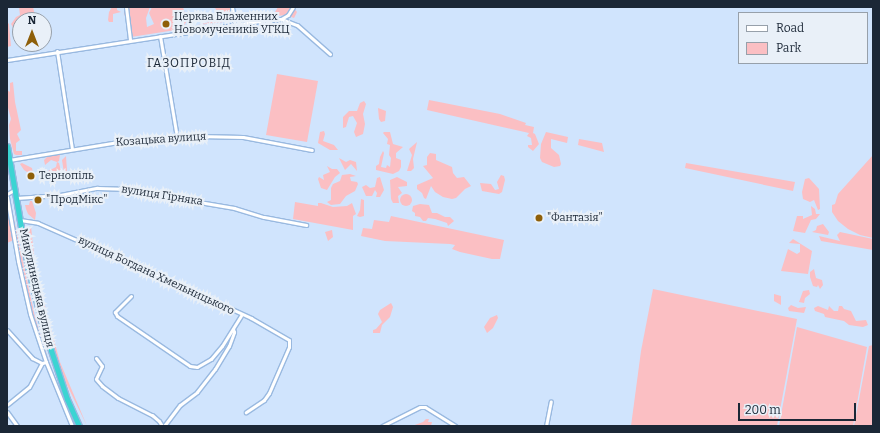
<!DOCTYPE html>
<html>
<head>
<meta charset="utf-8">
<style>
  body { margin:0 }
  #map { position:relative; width:880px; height:433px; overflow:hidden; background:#d0e4fd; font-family:Bitter,serif }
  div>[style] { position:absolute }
  .green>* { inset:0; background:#fbbfc3 }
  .round { border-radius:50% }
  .roads { filter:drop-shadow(1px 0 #99b9e0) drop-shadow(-1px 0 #99b9e0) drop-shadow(0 1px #99b9e0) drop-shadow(0 -1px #99b9e0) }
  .minor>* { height:3px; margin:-1.5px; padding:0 1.5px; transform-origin:1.5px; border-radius:1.5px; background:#fff }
  .trunk>* { height:5px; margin:-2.5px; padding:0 2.5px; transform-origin:2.5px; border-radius:2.5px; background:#3bd4d3 }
  .dots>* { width:11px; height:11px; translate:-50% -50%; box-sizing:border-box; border:2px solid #e9f0f8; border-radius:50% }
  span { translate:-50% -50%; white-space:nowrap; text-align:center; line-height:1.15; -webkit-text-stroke:4px #e9f0f8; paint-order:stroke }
  .poi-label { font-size:11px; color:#1b2736 }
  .left { translate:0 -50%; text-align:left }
  .street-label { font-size:11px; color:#1b2736 }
  .neighbourhood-label { font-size:12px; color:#1b2736; letter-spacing:1px }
  .frame { position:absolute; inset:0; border:8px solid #1b2736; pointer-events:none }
  .legend { position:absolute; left:738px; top:12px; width:130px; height:52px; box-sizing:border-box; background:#e9f0f8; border:1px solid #97a0aa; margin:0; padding:5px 7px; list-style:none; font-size:12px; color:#1b2736 }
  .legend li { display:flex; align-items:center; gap:8px; height:20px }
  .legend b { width:20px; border:1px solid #97a0aa }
  .north { position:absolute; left:12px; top:12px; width:40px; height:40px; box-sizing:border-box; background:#e9f0f8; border:1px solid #97a0aa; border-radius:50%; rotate:0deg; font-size:11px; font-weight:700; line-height:16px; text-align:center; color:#1b2736 }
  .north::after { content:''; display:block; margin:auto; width:14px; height:18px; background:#8e5f09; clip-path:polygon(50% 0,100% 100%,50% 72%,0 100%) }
  .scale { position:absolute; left:738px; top:403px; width:118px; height:18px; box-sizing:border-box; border:2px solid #1b2736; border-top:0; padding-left:5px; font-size:12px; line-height:14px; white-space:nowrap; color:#1b2736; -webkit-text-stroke:3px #e9f0f8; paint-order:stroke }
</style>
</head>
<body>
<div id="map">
  <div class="green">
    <div style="clip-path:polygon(19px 7px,33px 7px,35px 16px,26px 20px,20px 20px,20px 40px,16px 40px,14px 29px,11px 24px,16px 17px,20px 15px)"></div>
    <div style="clip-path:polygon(112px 7px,117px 7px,117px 10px,121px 12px,113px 14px,113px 22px,109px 22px,108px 20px,109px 12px)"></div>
    <div style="clip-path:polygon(126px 7px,150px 7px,146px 18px,147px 27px,154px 24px,149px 13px,152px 7px,183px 7px,185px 14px,189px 15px,189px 17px,182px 29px,131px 37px,124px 13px)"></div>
    <div style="clip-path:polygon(213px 7px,230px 7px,230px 17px,224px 22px,198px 25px,217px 20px,216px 9px)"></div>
    <div style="clip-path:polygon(278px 7px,293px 7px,297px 12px,294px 18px,286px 15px,277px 16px,275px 12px)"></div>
    <div style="clip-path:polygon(7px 22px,9px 24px,11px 46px,7px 47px)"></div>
    <div style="clip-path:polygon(277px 74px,318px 81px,307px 142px,266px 135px)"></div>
    <div style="clip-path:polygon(13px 82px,15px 102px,21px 130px,17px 134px,20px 140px,16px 143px,16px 151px,22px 151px,22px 155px,16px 155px,14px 154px,10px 139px,9px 125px,11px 119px,7px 104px,7px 90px,10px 92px,10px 83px)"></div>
    <div style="clip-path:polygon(429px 100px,500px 114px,526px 123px,525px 125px,534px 127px,533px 133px,535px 134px,539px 144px,533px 151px,528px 147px,528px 145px,532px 145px,531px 138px,527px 136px,529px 133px,427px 110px)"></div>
    <div style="clip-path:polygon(364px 101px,366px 104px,363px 114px,365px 124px,363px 134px,356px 137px,354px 132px,357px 123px,353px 116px,349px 117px,346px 127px,343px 128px,343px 117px,349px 111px,357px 111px,360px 103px)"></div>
    <div style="clip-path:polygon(378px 108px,386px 111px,385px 121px,381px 122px,379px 119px)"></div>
    <div style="clip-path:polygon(324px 131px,325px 134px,323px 141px,334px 145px,338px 150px,330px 150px,318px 143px,320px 132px)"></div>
    <div style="clip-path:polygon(384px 132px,390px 132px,393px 144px,403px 147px,396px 153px,396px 158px,401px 160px,401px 167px,399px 171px,393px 174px,376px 170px,376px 166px,379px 164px,380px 157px,383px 151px,384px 153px,381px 167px,386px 168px,387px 165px,390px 167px,391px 158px,389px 155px,390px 145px,387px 144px,388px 139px,383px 133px)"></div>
    <div style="clip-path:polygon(546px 132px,568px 137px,567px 143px,551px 139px,551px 148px,559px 155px,561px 164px,560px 166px,554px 167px,542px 162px,540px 158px,541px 144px)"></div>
    <div style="clip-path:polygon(579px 139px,602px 143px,604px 152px,578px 145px)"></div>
    <div style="clip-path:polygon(417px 142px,413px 159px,414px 168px,411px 171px,407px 171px,412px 155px,409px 149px)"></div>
    <div style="clip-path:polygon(430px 153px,436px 154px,436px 160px,452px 167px,453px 173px,457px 178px,464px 177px,471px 186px,465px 189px,456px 198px,452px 199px,443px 197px,435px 192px,431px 186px,426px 199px,424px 198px,422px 193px,417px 189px,417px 185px,433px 178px,423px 166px,427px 165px,427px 157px)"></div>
    <div style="clip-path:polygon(58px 154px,60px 155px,59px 161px,57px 162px,59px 163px,61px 171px,54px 177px,49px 176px,46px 172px,56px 167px,57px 162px,51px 160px,45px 165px,44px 160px,47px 157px)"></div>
    <div style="clip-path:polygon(873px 155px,873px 238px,860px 235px,848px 229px,838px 221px,832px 212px,832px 205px,835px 204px,838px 194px)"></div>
    <div style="clip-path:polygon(66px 156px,67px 171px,64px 173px,62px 160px)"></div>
    <div style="clip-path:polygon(339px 158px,346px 162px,350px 160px,356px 162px,357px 171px,351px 164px,345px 170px)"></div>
    <div style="clip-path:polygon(22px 163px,32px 168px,34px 180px,31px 181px,30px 174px,24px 170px,20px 164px)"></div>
    <div style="clip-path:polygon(686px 163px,795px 182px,793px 191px,685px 168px)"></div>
    <div style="clip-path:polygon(327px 166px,332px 169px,337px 169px,340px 173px,335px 177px,327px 190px,321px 188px,318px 179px,319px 177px,324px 180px,323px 175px,330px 172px)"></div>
    <div style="clip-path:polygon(350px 174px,356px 176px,350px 177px,351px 181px,357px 182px,358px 184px,355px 191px,346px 196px,340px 204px,331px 205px,327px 202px,331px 200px,331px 188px,333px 184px,340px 181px,342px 175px)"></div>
    <div style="clip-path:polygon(501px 175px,504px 176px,505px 180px,502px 192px,499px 194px,482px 191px,480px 183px,491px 184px,495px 190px,499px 189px,497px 182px)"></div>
    <div style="clip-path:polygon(380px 177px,384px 190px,380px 197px,376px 197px,377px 193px,375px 190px,372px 196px,366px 196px,362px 187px,366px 185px,370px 188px,375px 187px,377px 178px)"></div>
    <div style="clip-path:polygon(397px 177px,407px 182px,407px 186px,398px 187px,402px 193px,398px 196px,399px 203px,393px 203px,391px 199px,390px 180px)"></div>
    <div style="clip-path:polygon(809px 178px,819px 189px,820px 209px,818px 210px,814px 200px,810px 202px,803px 199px,802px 192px,805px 179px)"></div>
    <div class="round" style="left:400px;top:194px;width:12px;height:12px"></div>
    <div style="clip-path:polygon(361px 199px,364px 200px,364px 216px,360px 217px,357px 216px,360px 210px)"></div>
    <div style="clip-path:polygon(10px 200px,35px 317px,53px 374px,75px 426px,59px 392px,33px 317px,20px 267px)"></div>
    <div style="clip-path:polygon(30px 201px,32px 201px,36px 213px,35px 220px,28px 214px,26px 209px,25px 205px,29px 205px)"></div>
    <div style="clip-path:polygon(295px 202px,318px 206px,318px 203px,321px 203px,333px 207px,347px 206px,352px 203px,356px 214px,353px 216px,353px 230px,293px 219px)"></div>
    <div style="clip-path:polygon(420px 204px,429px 205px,432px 213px,437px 213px,445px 217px,450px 217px,454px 221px,448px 226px,447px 223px,435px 219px,428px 218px,426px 221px,423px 221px,420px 217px,415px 216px,415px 213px,412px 211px,413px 206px)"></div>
    <div style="clip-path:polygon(811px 206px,815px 209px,816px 214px,820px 214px,816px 219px,811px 220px,805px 233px,793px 231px,797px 216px,803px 216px,803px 219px,812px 215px)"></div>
    <div style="clip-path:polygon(391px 216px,504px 240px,500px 259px,492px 259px,460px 252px,452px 249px,455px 245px,450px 244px,385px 241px,361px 236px,363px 228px,372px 229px,374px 220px,389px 222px)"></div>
    <div style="clip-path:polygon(9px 218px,14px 240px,7px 243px,7px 219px)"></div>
    <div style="clip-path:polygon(823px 224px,829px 232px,828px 235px,812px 232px,816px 230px,817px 226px)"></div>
    <div style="clip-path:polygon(31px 226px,35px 265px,49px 322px,60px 362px,87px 426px,66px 383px,46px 323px,29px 248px,27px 231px)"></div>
    <div style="clip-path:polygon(332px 230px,333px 237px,328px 241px,325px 232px)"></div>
    <div style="clip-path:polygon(840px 232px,873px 239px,873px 250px,821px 241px,819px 236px,840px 241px,837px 235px)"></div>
    <div style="clip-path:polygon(793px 239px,812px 251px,808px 274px,781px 271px,788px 249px,797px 254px,800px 252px,800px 244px,789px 243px)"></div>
    <div style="clip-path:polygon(814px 269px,816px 278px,822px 280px,823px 285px,820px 289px,818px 285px,817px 287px,813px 286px,810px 277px,810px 272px)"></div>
    <div style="clip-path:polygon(653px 289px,797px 319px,777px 426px,631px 426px,641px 351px)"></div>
    <div style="clip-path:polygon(809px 290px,810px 294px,805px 298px,804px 303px,799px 302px,803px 291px)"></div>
    <div style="clip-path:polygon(774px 294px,781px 296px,781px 305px,774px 301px)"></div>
    <div style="clip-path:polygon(391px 303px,393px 307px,390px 317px,382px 325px,380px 333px,373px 333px,373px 330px,376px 329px,382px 322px,378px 314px,380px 310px)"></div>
    <div style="clip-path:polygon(791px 305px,798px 308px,806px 307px,804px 313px,789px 311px,788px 308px)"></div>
    <div style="clip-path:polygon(818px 306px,828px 310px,829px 306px,834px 311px,838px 311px,839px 306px,842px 306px,844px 309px,851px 311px,856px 321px,866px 320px,868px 325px,863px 327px,849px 325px,844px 321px,825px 317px,824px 314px,815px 311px,814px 308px)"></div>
    <div style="clip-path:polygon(497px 315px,498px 318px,493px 328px,487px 333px,484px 327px,490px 318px)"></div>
    <div style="clip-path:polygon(797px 327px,867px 347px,853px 426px,779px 426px)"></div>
    <div style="clip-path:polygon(873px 345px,873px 426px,854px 426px,869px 346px)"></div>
    <div style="clip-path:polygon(426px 419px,429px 419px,428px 422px,432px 422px,431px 426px,412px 426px,423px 422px)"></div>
  </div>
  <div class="roads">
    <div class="minor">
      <div style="left:126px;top:7px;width:33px;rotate:83deg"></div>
      <div style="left:232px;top:7px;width:18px;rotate:81deg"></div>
      <div style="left:281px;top:19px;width:8px;rotate:-30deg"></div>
      <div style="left:288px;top:15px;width:9px;rotate:-58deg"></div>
      <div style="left:160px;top:36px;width:103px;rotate:80.5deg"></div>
      <div style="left:57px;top:51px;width:99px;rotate:81.3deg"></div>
      <div style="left:7px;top:60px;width:262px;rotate:-8.8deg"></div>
      <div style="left:266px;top:20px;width:15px;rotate:-4deg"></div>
      <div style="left:281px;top:19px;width:17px;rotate:21deg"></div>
      <div style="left:297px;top:25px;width:44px;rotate:41.3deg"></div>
      <div style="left:9px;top:160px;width:123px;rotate:-9.4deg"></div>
      <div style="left:130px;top:140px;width:68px;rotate:-3.4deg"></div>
      <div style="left:198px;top:136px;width:45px;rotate:1.3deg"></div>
      <div style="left:243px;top:137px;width:70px;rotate:10.7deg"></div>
      <div style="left:7px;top:194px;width:8px;rotate:-30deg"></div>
      <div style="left:7px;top:197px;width:65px;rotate:80.2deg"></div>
      <div style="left:18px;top:261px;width:54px;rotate:77.2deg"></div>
      <div style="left:30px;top:314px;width:51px;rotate:71.6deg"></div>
      <div style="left:46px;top:362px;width:4px;rotate:166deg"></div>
      <div style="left:42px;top:363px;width:27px;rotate:118deg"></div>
      <div style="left:29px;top:387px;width:28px;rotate:141deg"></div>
      <div style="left:16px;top:198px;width:44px;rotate:-3.9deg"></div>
      <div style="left:60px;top:195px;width:38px;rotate:-11deg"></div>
      <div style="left:97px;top:188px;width:25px;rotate:2deg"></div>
      <div style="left:122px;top:189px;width:114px;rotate:9.6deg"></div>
      <div style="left:234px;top:208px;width:31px;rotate:17deg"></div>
      <div style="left:264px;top:217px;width:43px;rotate:10.8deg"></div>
      <div style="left:20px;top:220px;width:18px;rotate:9deg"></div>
      <div style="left:38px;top:223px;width:174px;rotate:23.8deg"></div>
      <div style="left:197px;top:293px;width:60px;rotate:24.8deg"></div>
      <div style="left:251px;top:318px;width:44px;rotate:30.1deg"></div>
      <div style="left:289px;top:340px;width:7px;rotate:90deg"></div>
      <div style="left:289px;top:347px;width:50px;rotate:113.5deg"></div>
      <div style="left:269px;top:393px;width:9px;rotate:126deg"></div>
      <div style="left:264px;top:400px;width:22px;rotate:146deg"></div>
      <div style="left:131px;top:296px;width:23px;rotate:135deg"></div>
      <div style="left:115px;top:312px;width:4px;rotate:63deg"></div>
      <div style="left:117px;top:316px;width:88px;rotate:34.4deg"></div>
      <div style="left:190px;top:366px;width:7px;rotate:8deg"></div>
      <div style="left:197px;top:367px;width:16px;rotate:-30deg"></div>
      <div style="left:211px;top:359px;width:17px;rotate:-50deg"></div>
      <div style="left:222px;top:346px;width:36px;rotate:-58deg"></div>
      <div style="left:7px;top:330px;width:38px;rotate:48deg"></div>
      <div style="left:32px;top:358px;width:11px;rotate:27deg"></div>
      <div style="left:96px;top:358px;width:10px;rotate:53deg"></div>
      <div style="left:102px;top:366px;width:14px;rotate:115deg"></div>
      <div style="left:96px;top:379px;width:9px;rotate:49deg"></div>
      <div style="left:102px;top:386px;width:20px;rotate:37deg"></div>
      <div style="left:118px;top:398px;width:38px;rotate:27deg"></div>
      <div style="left:152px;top:415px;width:9px;rotate:41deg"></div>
      <div style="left:159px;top:421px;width:6px;rotate:59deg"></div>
      <div style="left:46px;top:362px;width:69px;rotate:67.9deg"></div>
      <div style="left:7px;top:412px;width:17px;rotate:54deg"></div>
      <div style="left:164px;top:426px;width:26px;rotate:-53deg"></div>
      <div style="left:180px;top:405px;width:21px;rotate:-37deg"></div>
      <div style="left:197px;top:392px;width:29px;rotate:-52deg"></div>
      <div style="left:215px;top:369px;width:27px;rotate:-59deg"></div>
      <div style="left:229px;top:346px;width:15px;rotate:-70deg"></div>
      <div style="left:234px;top:332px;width:3px;rotate:-108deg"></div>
      <div style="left:382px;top:426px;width:42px;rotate:-26.6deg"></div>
      <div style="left:420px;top:407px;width:5px"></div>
      <div style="left:425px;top:407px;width:36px;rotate:32deg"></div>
      <div style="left:546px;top:426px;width:25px;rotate:-79deg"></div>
    </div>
    <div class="trunk">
      <div style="left:7px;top:146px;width:123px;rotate:80.2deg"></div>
      <div style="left:28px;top:267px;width:58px;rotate:76deg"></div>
      <div style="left:42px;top:323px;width:80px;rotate:71.8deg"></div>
      <div style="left:67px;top:399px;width:30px;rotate:66deg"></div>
    </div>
  </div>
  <div class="dots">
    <div style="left:166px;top:24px;background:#8e5f09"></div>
    <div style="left:31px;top:176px;background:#8e5f09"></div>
    <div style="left:38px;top:200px;background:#8e5f09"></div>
    <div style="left:539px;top:218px;background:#8e5f09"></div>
  </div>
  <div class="poi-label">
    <span class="left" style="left:174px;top:24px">Церква Блаженних<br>Новомучеників УГКЦ</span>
    <span class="left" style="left:39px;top:176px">Тернопіль</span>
    <span class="left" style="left:46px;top:200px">"ПродМікс"</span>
    <span class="left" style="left:547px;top:218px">"Фантазія"</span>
  </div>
  <div class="street-label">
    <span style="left:161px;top:140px;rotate:-4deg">Козацька вулиця</span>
    <span style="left:162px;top:196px;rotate:9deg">вулиця Гірняка</span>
    <span style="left:156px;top:276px;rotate:25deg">вулиця Богдана Хмельницького</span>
    <span style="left:36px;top:288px;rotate:77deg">Микулинецька вулиця</span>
  </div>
  <div class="neighbourhood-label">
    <span style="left:189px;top:64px">ГАЗОПРОВІД</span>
  </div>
  <div class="frame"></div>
  <ul class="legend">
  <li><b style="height:5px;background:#fff"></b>Road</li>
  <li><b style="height:11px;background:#fbbfc3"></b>Park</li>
  </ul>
  <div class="north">N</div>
  <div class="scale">200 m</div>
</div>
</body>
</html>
